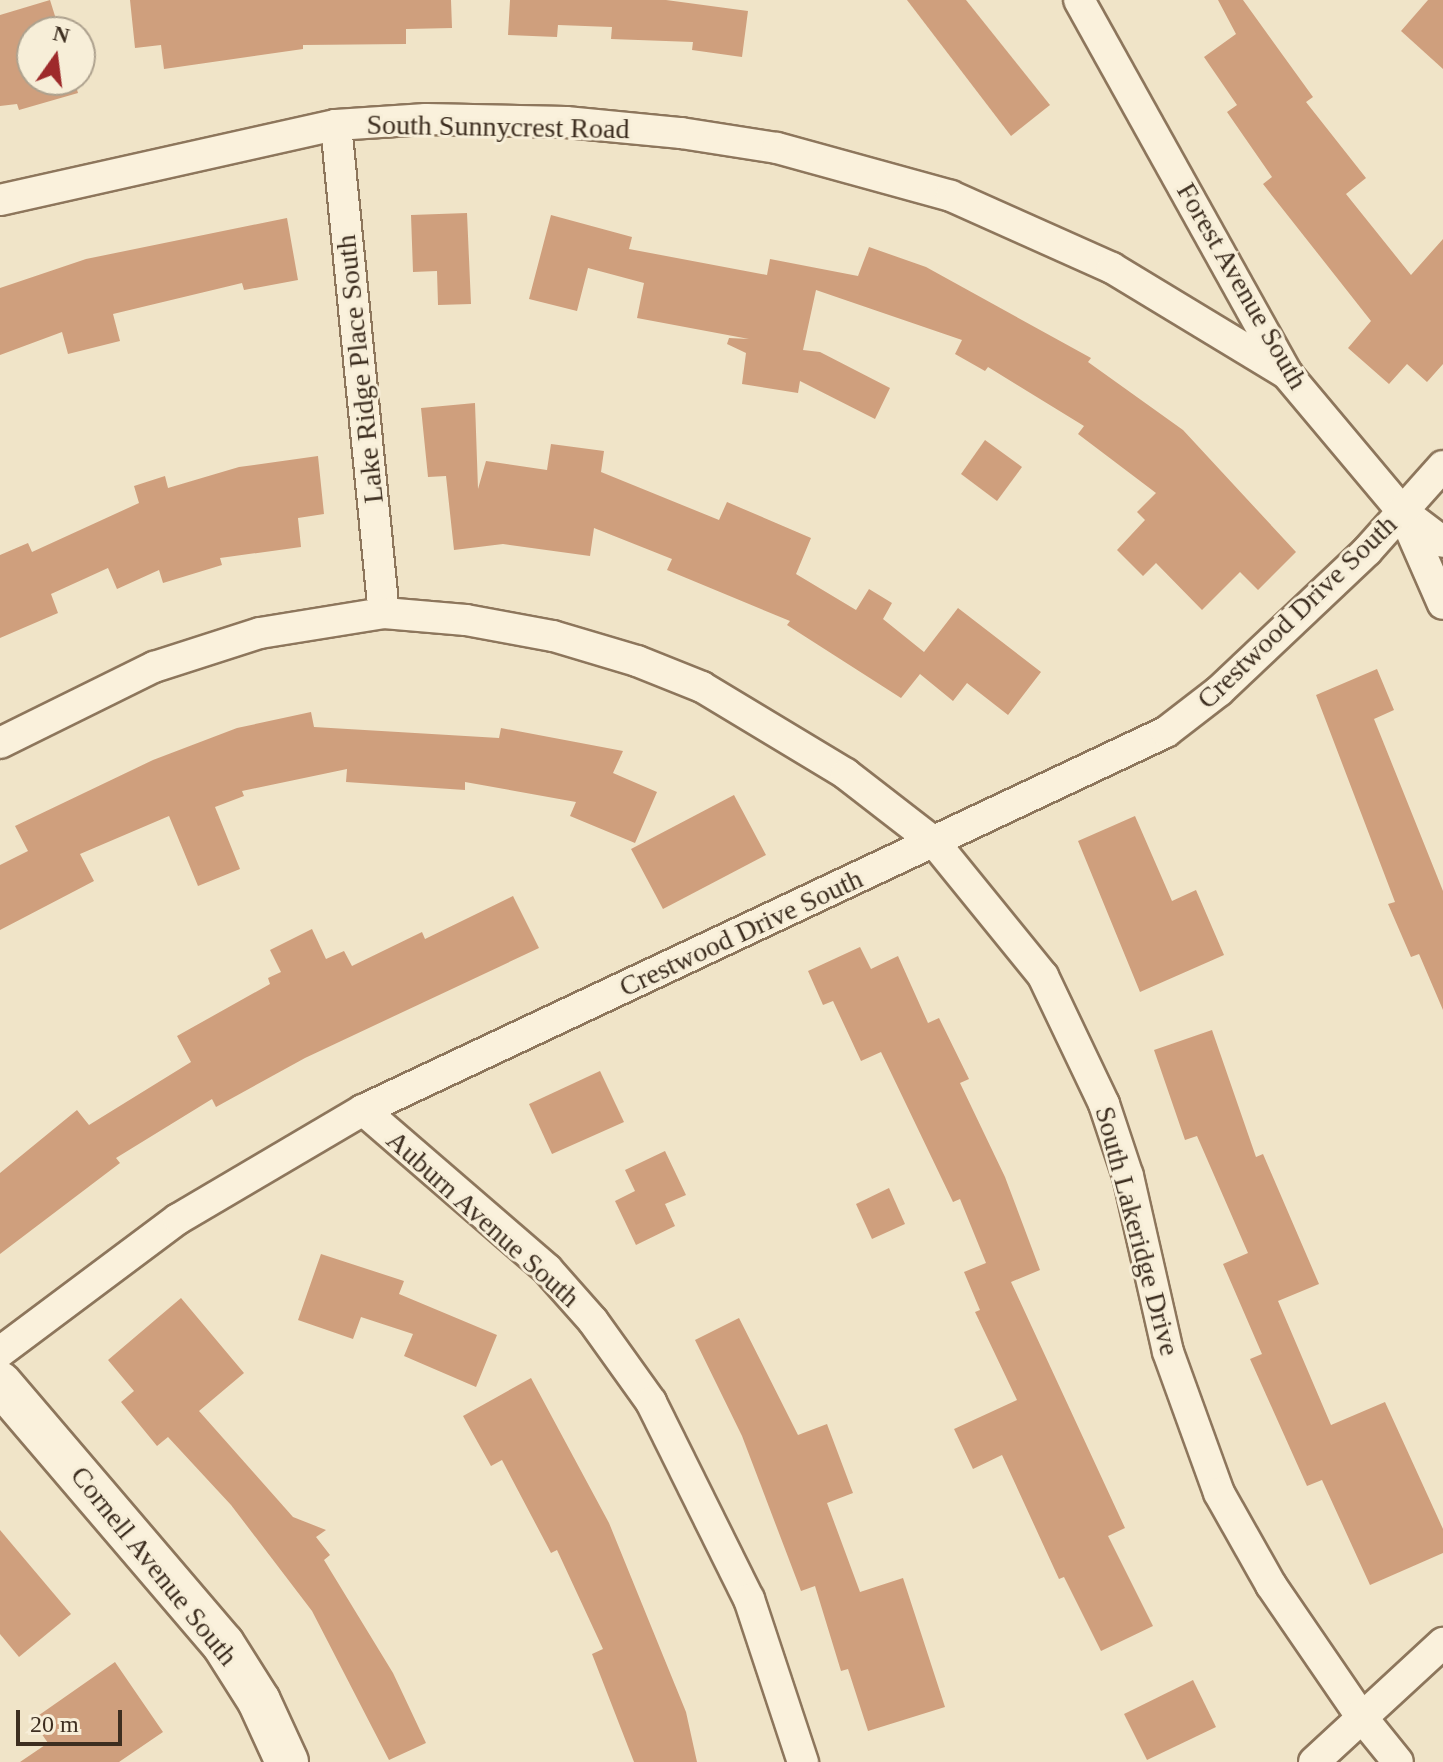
<!DOCTYPE html>
<html>
<head>
<meta charset="utf-8">
<style>
  body { margin:0 }
  #map { position:relative; width:1443px; height:1762px; overflow:hidden; background:#f0e4c8; font-family:"Times New Roman",serif }
  div>[style] { position:absolute }
  .building>* { inset:0; background:#cf9f7d }
  .roads { filter:drop-shadow(2px 0 #8d765c) drop-shadow(-2px 0 #8d765c) drop-shadow(0 2px #8d765c) drop-shadow(0 -2px #8d765c) }
  .street>* { height:30px; margin:-15px; padding:0 15px; transform-origin:15px; border-radius:15px; background:#faf1dc }
  .secondary>* { height:42px; margin:-21px; padding:0 21px; transform-origin:21px; border-radius:21px; background:#faf1dc }
  span { translate:-50% -50%; white-space:nowrap; text-align:center; line-height:1.15; -webkit-text-stroke:6px #f7eed8; paint-order:stroke }
  .street-label { font-size:28px; color:#3d2e20 }
  .north { position:absolute; left:16px; top:16px; width:80px; height:80px; box-sizing:border-box; background:#f7eed8; border:2px solid #ada18e; border-radius:50%; rotate:14deg; font-size:22px; font-weight:700; line-height:32px; text-align:center; color:#3d2e20 }
  .north::after { content:''; display:block; margin:auto; width:28px; height:36px; background:#9e2a2b; clip-path:polygon(50% 0,100% 100%,50% 72%,0 100%) }
  .scale { position:absolute; left:16px; top:1710px; width:106px; height:36px; box-sizing:border-box; border:4px solid #3d2e20; border-top:0; padding-left:10px; font-size:24px; line-height:28px; white-space:nowrap; color:#3d2e20; -webkit-text-stroke:6px #f7eed8; paint-order:stroke }
</style>
</head>
<body>
<div id="map">
  <div class="building">
    <div style="clip-path:polygon(50px 0,60px 32px,32px 32px,32px 80px,74px 80px,78px 93px,19px 110px,17px 104px,0 106px,0 15px)"></div>
    <div style="clip-path:polygon(130px 0,451px 0,452px 28px,406px 29px,406px 44px,303px 45px,303px 49px,164px 69px,161px 45px,135px 48px)"></div>
    <div style="clip-path:polygon(510px 0,666px 0,748px 11px,742px 57px,692px 50px,693px 42px,611px 39px,612px 27px,558px 25px,557px 37px,508px 35px)"></div>
    <div style="clip-path:polygon(907px 0,966px 0,1050px 105px,1011px 136px)"></div>
    <div style="clip-path:polygon(1218px 0,1243px 0,1313px 97px,1306px 102px,1366px 178px,1346px 194px,1411px 275px,1443px 239px,1443px 364px,1427px 382px,1407px 364px,1389px 384px,1348px 348px,1371px 321px,1263px 184px,1272px 177px,1227px 112px,1237px 105px,1204px 57px,1236px 34px)"></div>
    <div style="clip-path:polygon(1428px 0,1443px 0,1443px 69px,1401px 31px)"></div>
    <div style="clip-path:polygon(467px 213px,471px 304px,438px 305px,437px 271px,413px 272px,411px 215px)"></div>
    <div style="clip-path:polygon(551px 215px,632px 237px,629px 249px,767px 275px,770px 259px,858px 276px,869px 247px,926px 267px,1091px 358px,1088px 362px,1183px 430px,1296px 552px,1258px 590px,1240px 572px,1202px 610px,1156px 563px,1143px 576px,1117px 550px,1145px 520px,1137px 512px,1156px 493px,1078px 434px,1084px 426px,988px 367px,985px 371px,955px 354px,962px 340px,816px 290px,803px 350px,820px 352px,890px 388px,875px 419px,800px 381px,798px 393px,742px 384px,746px 353px,727px 344px,729px 338px,749px 339px,637px 318px,644px 283px,588px 268px,577px 311px,529px 299px)"></div>
    <div style="clip-path:polygon(287px 218px,298px 280px,244px 290px,242px 283px,113px 314px,120px 341px,68px 354px,62px 332px,0 355px,0 288px,86px 259px)"></div>
    <div style="clip-path:polygon(475px 403px,478px 489px,486px 461px,547px 470px,551px 444px,604px 451px,601px 472px,719px 520px,727px 502px,811px 538px,796px 574px,856px 610px,869px 589px,892px 603px,883px 619px,924px 652px,958px 608px,1041px 672px,1008px 715px,967px 683px,953px 701px,920px 674px,901px 698px,787px 625px,790px 621px,667px 570px,672px 559px,594px 528px,590px 556px,503px 544px,454px 550px,446px 476px,428px 477px,421px 408px)"></div>
    <div style="clip-path:polygon(985px 440px,1022px 467px,997px 501px,961px 474px)"></div>
    <div style="clip-path:polygon(318px 456px,324px 514px,298px 518px,301px 547px,220px 558px,222px 565px,163px 583px,159px 570px,117px 589px,108px 568px,51px 594px,58px 613px,0 638px,0 555px,28px 543px,32px 552px,139px 503px,134px 486px,165px 476px,168px 488px,239px 467px)"></div>
    <div style="clip-path:polygon(1377px 669px,1394px 710px,1374px 719px,1443px 891px,1443px 1010px,1419px 954px,1411px 957px,1388px 904px,1395px 902px,1316px 695px)"></div>
    <div style="clip-path:polygon(311px 712px,314px 727px,499px 738px,501px 728px,623px 751px,613px 773px,657px 792px,635px 843px,570px 816px,576px 802px,465px 782px,465px 790px,346px 782px,347px 769px,242px 791px,244px 796px,215px 807px,240px 869px,198px 886px,169px 816px,80px 854px,94px 881px,0 930px,0 865px,28px 851px,15px 826px,153px 760px,237px 728px)"></div>
    <div style="clip-path:polygon(734px 795px,766px 855px,663px 909px,631px 849px)"></div>
    <div style="clip-path:polygon(1135px 816px,1172px 901px,1196px 890px,1224px 955px,1140px 992px,1078px 841px)"></div>
    <div style="clip-path:polygon(513px 896px,539px 948px,305px 1058px,216px 1107px,212px 1099px,116px 1158px,120px 1163px,0 1254px,0 1173px,77px 1110px,89px 1125px,191px 1062px,177px 1036px,270px 984px,268px 978px,281px 972px,270px 950px,312px 929px,326px 959px,344px 951px,352px 966px,422px 932px,425px 939px)"></div>
    <div style="clip-path:polygon(860px 947px,871px 969px,898px 956px,928px 1023px,939px 1018px,969px 1079px,960px 1083px,1005px 1177px,1040px 1270px,1011px 1282px,1125px 1528px,1108px 1536px,1153px 1626px,1101px 1651px,1064px 1577px,1059px 1579px,1002px 1455px,973px 1469px,954px 1429px,1017px 1400px,975px 1312px,980px 1310px,964px 1272px,986px 1263px,960px 1199px,953px 1202px,881px 1052px,861px 1061px,833px 1001px,823px 1005px,808px 971px)"></div>
    <div style="clip-path:polygon(1212px 1030px,1256px 1157px,1263px 1154px,1319px 1284px,1278px 1301px,1331px 1425px,1385px 1402px,1443px 1529px,1443px 1553px,1370px 1585px,1322px 1480px,1307px 1486px,1250px 1359px,1262px 1354px,1223px 1264px,1248px 1253px,1197px 1136px,1185px 1140px,1154px 1050px)"></div>
    <div style="clip-path:polygon(600px 1071px,624px 1122px,552px 1154px,529px 1104px)"></div>
    <div style="clip-path:polygon(665px 1151px,686px 1195px,665px 1204px,675px 1226px,636px 1245px,615px 1201px,635px 1191px,625px 1170px)"></div>
    <div style="clip-path:polygon(889px 1188px,905px 1224px,872px 1239px,856px 1204px)"></div>
    <div style="clip-path:polygon(321px 1254px,404px 1281px,399px 1294px,497px 1335px,476px 1387px,404px 1356px,413px 1334px,361px 1317px,353px 1339px,298px 1320px)"></div>
    <div style="clip-path:polygon(181px 1298px,244px 1373px,199px 1411px,293px 1517px,326px 1530px,316px 1537px,330px 1555px,324px 1560px,393px 1673px,426px 1743px,389px 1760px,312px 1611px,231px 1505px,168px 1437px,157px 1446px,121px 1402px,134px 1391px,108px 1360px)"></div>
    <div style="clip-path:polygon(739px 1318px,798px 1435px,827px 1424px,853px 1493px,827px 1503px,860px 1592px,903px 1578px,945px 1707px,868px 1731px,848px 1669px,841px 1671px,815px 1586px,801px 1591px,742px 1436px,695px 1340px)"></div>
    <div style="clip-path:polygon(531px 1378px,609px 1523px,686px 1712px,697px 1762px,634px 1762px,592px 1654px,603px 1649px,557px 1550px,551px 1553px,502px 1460px,491px 1466px,463px 1416px)"></div>
    <div style="clip-path:polygon(0 1530px,71px 1614px,19px 1657px,0 1634px)"></div>
    <div style="clip-path:polygon(115px 1662px,163px 1732px,119px 1762px,20px 1762px,48px 1743px,32px 1720px)"></div>
    <div style="clip-path:polygon(1193px 1680px,1216px 1727px,1147px 1760px,1124px 1714px)"></div>
  </div>
  <div class="roads">
    <div class="street">
      <div style="left:1079px;top:0;width:428px;rotate:60.9deg"></div>
      <div style="left:1287px;top:374px;width:179px;rotate:50deg"></div>
      <div style="left:1402px;top:511px;width:51px;rotate:37.1deg"></div>
      <div style="left:336px;top:125px;width:490px;rotate:84.4deg"></div>
      <div style="left:0;top:200px;width:344px;rotate:-12.6deg"></div>
      <div style="left:336px;top:125px;width:90px;rotate:-3.8deg"></div>
      <div style="left:426px;top:119px;width:140px;rotate:1.2deg"></div>
      <div style="left:566px;top:122px;width:116px;rotate:5.5deg"></div>
      <div style="left:681px;top:133px;width:97px;rotate:8.9deg"></div>
      <div style="left:777px;top:148px;width:180px;rotate:15.4deg"></div>
      <div style="left:951px;top:196px;width:176px;rotate:24.1deg"></div>
      <div style="left:1112px;top:268px;width:205px;rotate:31.2deg"></div>
      <div style="left:1403px;top:513px;width:99px;rotate:66.3deg"></div>
      <div style="left:0;top:743px;width:172px;rotate:-26.3deg"></div>
      <div style="left:154px;top:667px;width:111px;rotate:-17.8deg"></div>
      <div style="left:260px;top:633px;width:126px;rotate:-9.2deg"></div>
      <div style="left:384px;top:613px;width:82px;rotate:4.9deg"></div>
      <div style="left:466px;top:620px;width:88px;rotate:10.4deg"></div>
      <div style="left:553px;top:636px;width:88px;rotate:16.6deg"></div>
      <div style="left:637px;top:661px;width:70px;rotate:21.8deg"></div>
      <div style="left:702px;top:687px;width:168px;rotate:31.1deg"></div>
      <div style="left:846px;top:774px;width:113px;rotate:37.8deg"></div>
      <div style="left:935px;top:843px;width:171px;rotate:50.9deg"></div>
      <div style="left:1043px;top:976px;width:142px;rotate:64.5deg"></div>
      <div style="left:1104px;top:1104px;width:76px;rotate:71.6deg"></div>
      <div style="left:1128px;top:1176px;width:180px;rotate:77.2deg"></div>
      <div style="left:1168px;top:1352px;width:150px;rotate:70.1deg"></div>
      <div style="left:1219px;top:1493px;width:106px;rotate:60.5deg"></div>
      <div style="left:1271px;top:1585px;width:158px;rotate:55.6deg"></div>
      <div style="left:1360px;top:1715px;width:60px;rotate:51deg"></div>
      <div style="left:363px;top:1110px;width:243px;rotate:40.8deg"></div>
      <div style="left:547px;top:1269px;width:69px;rotate:48.5deg"></div>
      <div style="left:593px;top:1321px;width:100px;rotate:54.4deg"></div>
      <div style="left:651px;top:1402px;width:220px;rotate:63.6deg"></div>
      <div style="left:749px;top:1599px;width:172px;rotate:71.7deg"></div>
      <div style="left:0;top:1352px;width:222px;rotate:-36.8deg"></div>
      <div style="left:178px;top:1219px;width:215px;rotate:-30.5deg"></div>
      <div style="left:363px;top:1110px;width:888px;rotate:-25.21deg"></div>
      <div style="left:1166px;top:732px;width:67px;rotate:-37.7deg"></div>
      <div style="left:1219px;top:691px;width:204px;rotate:-43.4deg"></div>
      <div style="left:1367px;top:551px;width:114px;rotate:-48.2deg"></div>
      <div style="left:1314px;top:1762px;width:176px;rotate:-42.7deg"></div>
    </div>
    <div class="secondary">
      <div style="left:0;top:1383px;width:343px;rotate:49.5deg"></div>
      <div style="left:223px;top:1644px;width:67px;rotate:57.7deg"></div>
      <div style="left:259px;top:1701px;width:67px;rotate:65.3deg"></div>
    </div>
  </div>
  <div class="street-label">
    <span style="left:498px;top:127px;rotate:1deg">South Sunnycrest Road</span>
    <span style="left:1242px;top:286px;rotate:60deg">Forest Avenue South</span>
    <span style="left:360px;top:369px;rotate:-96deg">Lake Ridge Place South</span>
    <span style="left:1297px;top:612px;rotate:-44deg">Crestwood Drive South</span>
    <span style="left:741px;top:933px;rotate:-25deg">Crestwood Drive South</span>
    <span style="left:483px;top:1219px;rotate:42deg">Auburn Avenue South</span>
    <span style="left:1137px;top:1231px;rotate:75deg">South Lakeridge Drive</span>
    <span style="left:154px;top:1566px;rotate:51deg">Cornell Avenue South</span>
  </div>
  <div class="north">N</div>
  <div class="scale">20 m</div>
</div>
</body>
</html>
